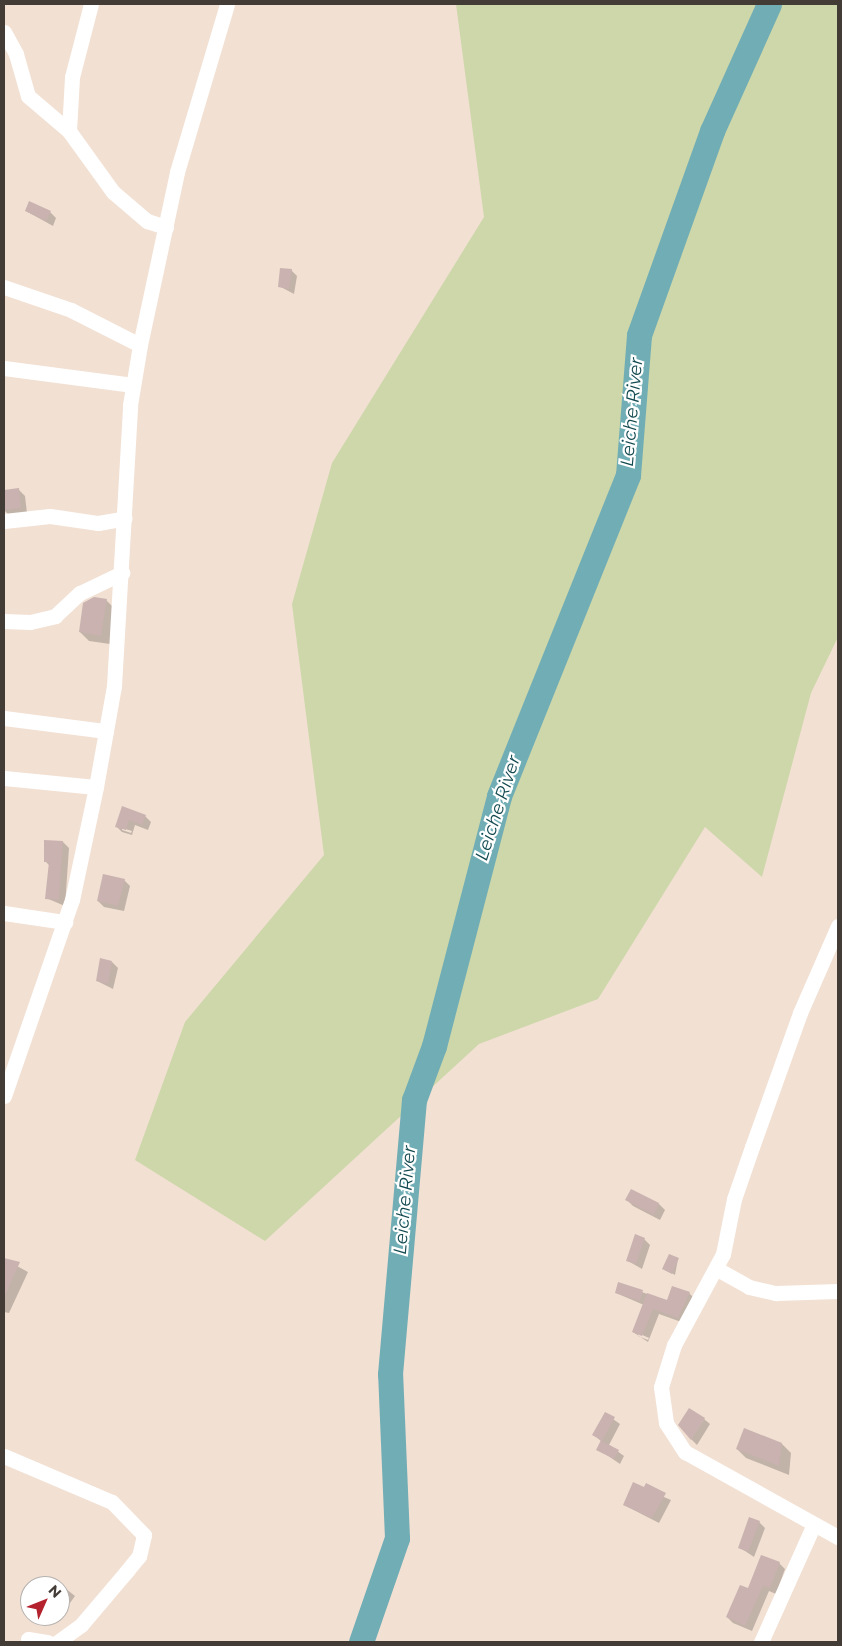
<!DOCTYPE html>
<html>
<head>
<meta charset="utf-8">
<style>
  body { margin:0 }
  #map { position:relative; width:842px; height:1646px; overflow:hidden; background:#f2e0d3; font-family:Montserrat,sans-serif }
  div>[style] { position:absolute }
  .green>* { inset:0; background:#cdd7aa }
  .shadow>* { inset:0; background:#0003 }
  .river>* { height:25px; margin:-12.5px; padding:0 12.5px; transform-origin:12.5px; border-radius:12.5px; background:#71adb5 }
  .building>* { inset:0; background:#c9b2af }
  .minor>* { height:15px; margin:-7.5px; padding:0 7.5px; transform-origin:7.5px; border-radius:7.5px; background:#fff }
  span { translate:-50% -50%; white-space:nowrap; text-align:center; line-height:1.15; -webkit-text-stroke:4.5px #fff; paint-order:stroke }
  .water-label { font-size:18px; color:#134a50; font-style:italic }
  .frame { position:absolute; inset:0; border:5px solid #433b36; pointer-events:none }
  .north { position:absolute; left:20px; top:1576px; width:50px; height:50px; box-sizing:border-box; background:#fff; border:1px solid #b4b1af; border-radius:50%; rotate:46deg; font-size:14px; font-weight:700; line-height:20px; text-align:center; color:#433b36 }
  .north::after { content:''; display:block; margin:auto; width:18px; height:22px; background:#b4232d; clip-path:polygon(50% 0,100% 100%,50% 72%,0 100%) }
</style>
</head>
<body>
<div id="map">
  <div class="green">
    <div style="clip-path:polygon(456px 4px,838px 4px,838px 637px,811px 693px,762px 877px,705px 827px,598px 999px,479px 1044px,265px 1241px,135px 1160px,185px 1022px,324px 855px,292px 604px,332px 463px,484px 217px)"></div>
  </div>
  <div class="shadow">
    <div style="clip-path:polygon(26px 211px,50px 212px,56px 218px,53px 226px)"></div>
    <div style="clip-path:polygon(291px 270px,297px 276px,294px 294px,279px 286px)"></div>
    <div style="clip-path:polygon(19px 490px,25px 496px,27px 513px,9px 515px,4px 510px,4px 491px)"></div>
    <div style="clip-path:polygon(106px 600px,115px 609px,110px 644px,89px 641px,80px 632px)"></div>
    <div style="clip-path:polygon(evenodd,123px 808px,145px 816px,151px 822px,148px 830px,135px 825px,132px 835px,122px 832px,116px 826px,123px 808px,122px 828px,132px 831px,131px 833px,122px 830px,122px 828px)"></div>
    <div style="clip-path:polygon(63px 842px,69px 848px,65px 906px,46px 898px,50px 866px,45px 861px)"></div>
    <div style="clip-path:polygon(124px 880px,130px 886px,124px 911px,104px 907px,98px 901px)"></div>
    <div style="clip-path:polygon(112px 962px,118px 968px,113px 989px,97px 981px)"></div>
    <div style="clip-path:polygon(631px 1191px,659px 1204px,665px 1210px,660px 1220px,633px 1206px,627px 1200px)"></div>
    <div style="clip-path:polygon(644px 1239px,650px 1245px,642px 1269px,628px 1261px)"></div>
    <div style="clip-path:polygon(4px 1259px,28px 1272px,9px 1313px,4px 1312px)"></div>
    <div style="clip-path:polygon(678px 1259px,675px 1275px,664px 1269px)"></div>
    <div style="clip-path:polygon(evenodd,642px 1292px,668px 1302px,689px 1293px,695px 1299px,684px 1323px,659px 1314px,648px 1342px,633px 1332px,644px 1305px,616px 1293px,642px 1292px,638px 1333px,649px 1338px,648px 1340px,638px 1336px,638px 1333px)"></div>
    <div style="clip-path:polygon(606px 1414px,620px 1424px,609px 1445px,624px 1456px,620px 1464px,598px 1449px,602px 1442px,594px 1435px)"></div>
    <div style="clip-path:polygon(704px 1419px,710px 1424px,697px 1445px,691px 1439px)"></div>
    <div style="clip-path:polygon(782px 1444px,791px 1453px,789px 1475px,746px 1458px,737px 1449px)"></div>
    <div style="clip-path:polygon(645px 1489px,671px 1500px,659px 1523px,624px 1505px)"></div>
    <div style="clip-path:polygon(759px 1522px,765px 1528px,754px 1557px,739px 1547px)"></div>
    <div style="clip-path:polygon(779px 1563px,785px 1569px,776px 1594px,769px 1591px,752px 1631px,733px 1623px,727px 1617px)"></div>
    <div style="clip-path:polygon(51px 1577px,75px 1596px,70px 1603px,60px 1595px,60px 1586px,47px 1584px)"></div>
  </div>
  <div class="river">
    <div style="left:361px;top:1642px;width:110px;rotate:-70.9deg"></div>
    <div style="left:397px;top:1538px;width:164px;rotate:-92.4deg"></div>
    <div style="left:390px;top:1374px;width:275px;rotate:-85deg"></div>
    <div style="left:414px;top:1100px;width:58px;rotate:-69.7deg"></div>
    <div style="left:434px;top:1046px;width:258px;rotate:-75.4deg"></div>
    <div style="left:499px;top:796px;width:346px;rotate:-68.1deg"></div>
    <div style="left:628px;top:475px;width:140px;rotate:-85.5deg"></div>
    <div style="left:639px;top:335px;width:217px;rotate:-70.3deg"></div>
    <div style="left:712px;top:131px;width:139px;rotate:-65.8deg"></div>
  </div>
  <div class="building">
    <div style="clip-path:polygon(29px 201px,51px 211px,46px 221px,25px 211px)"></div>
    <div style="clip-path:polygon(280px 268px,292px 269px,289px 289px,278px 287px)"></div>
    <div style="clip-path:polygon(19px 488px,21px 508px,4px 510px,4px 490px)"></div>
    <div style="clip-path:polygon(94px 597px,107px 599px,101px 636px,79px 632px,83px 603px)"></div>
    <div style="clip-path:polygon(122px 806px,146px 815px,142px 825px,129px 820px,126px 830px,115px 827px)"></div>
    <div style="clip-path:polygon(44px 840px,63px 841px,59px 900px,45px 899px,49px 862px,44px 862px)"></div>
    <div style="clip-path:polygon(103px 874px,125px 879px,118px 906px,97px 901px)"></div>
    <div style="clip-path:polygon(100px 958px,112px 961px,108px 984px,96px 981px)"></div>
    <div style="clip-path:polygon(631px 1189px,659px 1203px,654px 1215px,625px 1200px)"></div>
    <div style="clip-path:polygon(635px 1234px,645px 1238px,636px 1264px,626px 1261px)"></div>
    <div style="clip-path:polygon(669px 1254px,679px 1258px,672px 1274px,662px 1269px)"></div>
    <div style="clip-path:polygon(4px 1258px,20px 1262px,4px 1298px)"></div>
    <div style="clip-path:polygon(618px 1282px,643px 1290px,640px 1301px,615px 1293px)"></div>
    <div style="clip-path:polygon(672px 1286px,690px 1292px,678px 1318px,653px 1309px,642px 1336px,632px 1332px,647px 1293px,667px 1300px)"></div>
    <div style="clip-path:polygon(689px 1408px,705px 1418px,691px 1440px,678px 1425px)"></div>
    <div style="clip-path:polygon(605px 1412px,615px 1417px,602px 1441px,619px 1450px,614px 1459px,596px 1450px,601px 1440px,592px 1435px)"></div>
    <div style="clip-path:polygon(744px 1428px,782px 1443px,779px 1466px,736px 1449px)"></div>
    <div style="clip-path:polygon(633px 1482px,644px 1487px,646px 1483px,666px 1493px,652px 1518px,623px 1505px)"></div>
    <div style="clip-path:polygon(749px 1517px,760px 1521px,748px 1552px,738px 1548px)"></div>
    <div style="clip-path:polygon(761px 1555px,780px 1562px,770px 1588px,763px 1586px,745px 1626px,726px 1617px,740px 1585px,748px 1588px)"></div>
  </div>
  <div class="minor">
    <div style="left:4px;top:32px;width:25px;rotate:61deg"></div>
    <div style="left:16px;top:54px;width:44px;rotate:74.1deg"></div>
    <div style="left:28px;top:96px;width:54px;rotate:40.5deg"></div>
    <div style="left:69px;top:131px;width:75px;rotate:54.2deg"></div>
    <div style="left:113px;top:192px;width:45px;rotate:40.5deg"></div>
    <div style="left:147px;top:221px;width:20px;rotate:18deg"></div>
    <div style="left:69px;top:131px;width:54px;rotate:-86.8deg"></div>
    <div style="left:72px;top:77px;width:75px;rotate:-75.4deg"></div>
    <div style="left:4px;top:287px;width:71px;rotate:18.9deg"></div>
    <div style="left:71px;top:310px;width:77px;rotate:26.9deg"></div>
    <div style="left:4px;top:368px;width:130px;rotate:7.5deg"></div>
    <div style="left:4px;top:521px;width:46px;rotate:-6.2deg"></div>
    <div style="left:50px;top:516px;width:49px;rotate:8.3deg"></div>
    <div style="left:98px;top:523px;width:27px;rotate:-10deg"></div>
    <div style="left:4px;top:621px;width:26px;rotate:2deg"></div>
    <div style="left:30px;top:622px;width:26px;rotate:-13deg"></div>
    <div style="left:55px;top:616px;width:34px;rotate:-43deg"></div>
    <div style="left:80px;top:593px;width:47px;rotate:-25.5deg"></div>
    <div style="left:4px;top:718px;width:103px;rotate:7.3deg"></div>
    <div style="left:4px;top:778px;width:92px;rotate:5.6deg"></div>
    <div style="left:4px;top:913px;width:62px;rotate:8.4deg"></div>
    <div style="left:838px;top:926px;width:95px;rotate:113.6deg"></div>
    <div style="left:800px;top:1013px;width:142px;rotate:109.7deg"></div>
    <div style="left:752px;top:1147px;width:55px;rotate:109.1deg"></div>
    <div style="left:734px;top:1199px;width:56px;rotate:101.3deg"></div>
    <div style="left:723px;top:1254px;width:103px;rotate:118.3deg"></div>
    <div style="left:674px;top:1345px;width:44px;rotate:107.2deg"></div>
    <div style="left:661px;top:1387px;width:36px;rotate:82deg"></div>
    <div style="left:666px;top:1423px;width:35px;rotate:57deg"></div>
    <div style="left:685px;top:1452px;width:175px;rotate:29.1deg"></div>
    <div style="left:4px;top:1096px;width:207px;rotate:-70.9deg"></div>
    <div style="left:72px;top:900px;width:116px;rotate:-78deg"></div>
    <div style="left:96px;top:787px;width:103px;rotate:-79.9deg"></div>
    <div style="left:114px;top:686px;width:281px;rotate:-86.7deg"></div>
    <div style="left:130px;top:405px;width:61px;rotate:-80.5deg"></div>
    <div style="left:140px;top:345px;width:177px;rotate:-77.9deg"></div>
    <div style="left:177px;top:172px;width:175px;rotate:-73.4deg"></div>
    <div style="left:717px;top:1269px;width:37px;rotate:29deg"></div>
    <div style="left:749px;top:1287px;width:28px;rotate:13deg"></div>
    <div style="left:776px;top:1293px;width:62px;rotate:-1.8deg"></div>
    <div style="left:4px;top:1456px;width:117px;rotate:23.1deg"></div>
    <div style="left:112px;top:1502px;width:46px;rotate:45.9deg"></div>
    <div style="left:144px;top:1535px;width:22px;rotate:103deg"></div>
    <div style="left:139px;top:1556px;width:21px;rotate:129deg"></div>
    <div style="left:126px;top:1572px;width:70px;rotate:130.3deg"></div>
    <div style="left:81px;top:1625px;width:29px;rotate:144deg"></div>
    <div style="left:28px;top:1639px;width:20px;rotate:9deg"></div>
    <div style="left:761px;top:1642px;width:129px;rotate:-65.8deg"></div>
  </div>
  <div class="water-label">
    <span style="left:632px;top:412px;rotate:-85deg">Leiche River</span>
    <span style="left:498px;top:808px;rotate:-72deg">Leiche River</span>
    <span style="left:405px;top:1200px;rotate:-85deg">Leiche River</span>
  </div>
  <div class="frame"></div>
  <div class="north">N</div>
</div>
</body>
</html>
